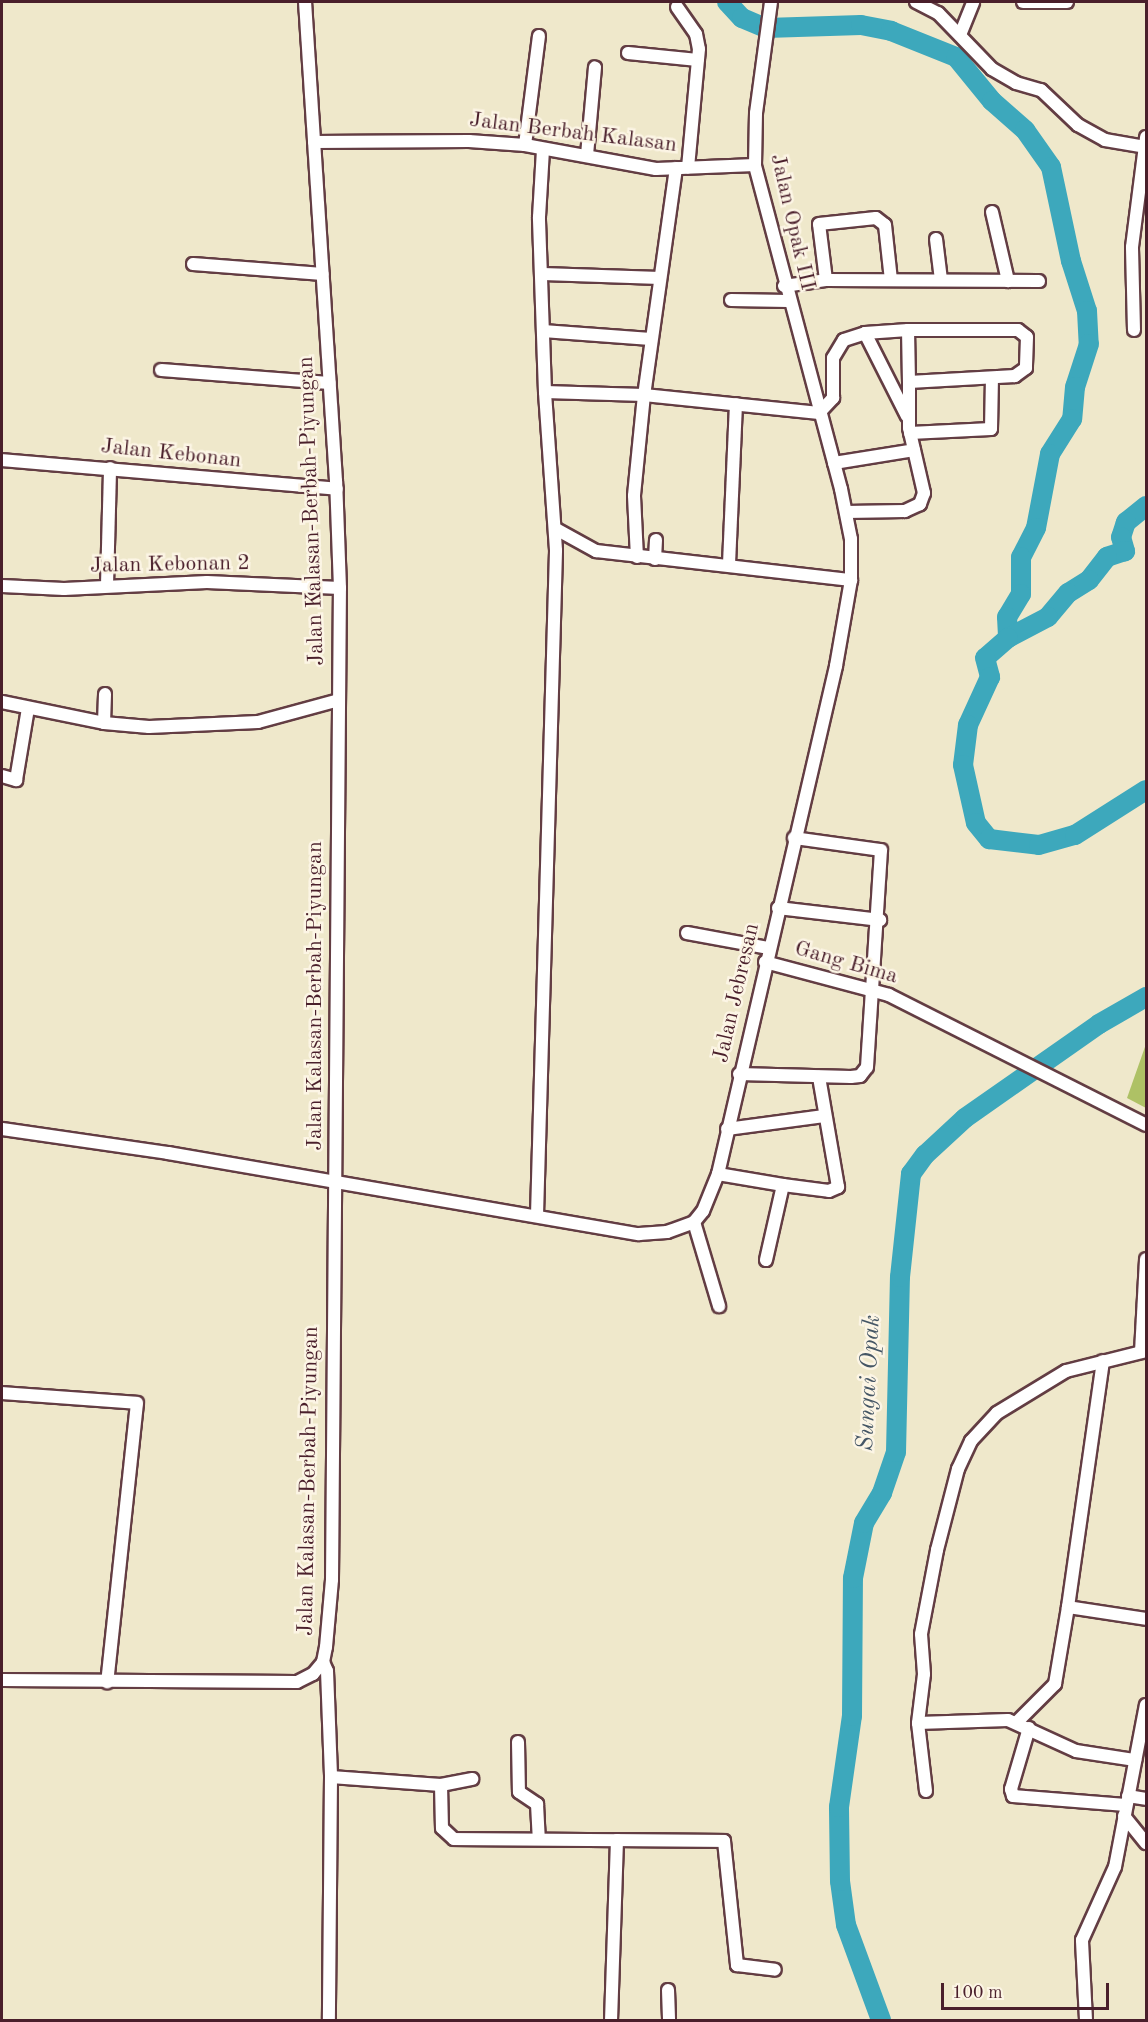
<!DOCTYPE html>
<html>
<head>
<meta charset="utf-8">
<style>
  body { margin:0 }
  #map { position:relative; width:1148px; height:2022px; overflow:hidden; background:#efe8cb; font-family:"Old Standard TT",serif }
  div>[style] { position:absolute }
  .green>* { inset:0; background:#aec165 }
  .river>* { height:20px; margin:-10px; padding:0 10px; transform-origin:10px; border-radius:10px; background:#3da8bc }
  .roads { filter:drop-shadow(2px 0 #633d43) drop-shadow(-2px 0 #633d43) drop-shadow(0 2px #633d43) drop-shadow(0 -2px #633d43) }
  .minor>* { height:12px; margin:-6px; padding:0 6px; transform-origin:6px; border-radius:6px; background:#fff }
  span { translate:-50% -50%; white-space:nowrap; text-align:center; line-height:1.15; -webkit-text-stroke:5px #fcf5e5; paint-order:stroke }
  .street-label { font-size:22px; color:#4a1f2b }
  .water-label { font-size:24px; color:#455665; font-style:italic }
  .frame { position:absolute; inset:0; border:3px solid #4a1f2b; pointer-events:none }
  .scale { position:absolute; left:941px; top:1983px; width:168px; height:27px; box-sizing:border-box; border:3px solid #4a1f2b; border-top:0; padding-left:8px; font-size:18px; line-height:21px; white-space:nowrap; color:#4a1f2b; -webkit-text-stroke:4px #fcf5e5; paint-order:stroke }
</style>
</head>
<body>
<div id="map">
  <div class="green">
    <div style="clip-path:polygon(1146px 1044px,1146px 1108px,1127px 1098px)"></div>
  </div>
  <div class="river">
    <div style="left:727px;top:2px;width:22px;rotate:47deg"></div>
    <div style="left:742px;top:18px;width:26px;rotate:23deg"></div>
    <div style="left:766px;top:28px;width:95px;rotate:-1.8deg"></div>
    <div style="left:861px;top:25px;width:31px;rotate:11deg"></div>
    <div style="left:891px;top:31px;width:70px;rotate:21.8deg"></div>
    <div style="left:956px;top:57px;width:57px;rotate:50.7deg"></div>
    <div style="left:992px;top:101px;width:44px;rotate:41.3deg"></div>
    <div style="left:1025px;top:130px;width:45px;rotate:54.9deg"></div>
    <div style="left:1051px;top:167px;width:96px;rotate:78deg"></div>
    <div style="left:1071px;top:261px;width:52px;rotate:72.3deg"></div>
    <div style="left:1087px;top:311px;width:33px;rotate:87deg"></div>
    <div style="left:1089px;top:344px;width:45px;rotate:108deg"></div>
    <div style="left:1075px;top:387px;width:32px;rotate:95deg"></div>
    <div style="left:1072px;top:419px;width:41px;rotate:122.2deg"></div>
    <div style="left:1050px;top:454px;width:75px;rotate:100.7deg"></div>
    <div style="left:1036px;top:528px;width:33px;rotate:117deg"></div>
    <div style="left:1021px;top:557px;width:37px;rotate:90deg"></div>
    <div style="left:1021px;top:594px;width:27px;rotate:121deg"></div>
    <div style="left:1007px;top:617px;width:21px;rotate:87deg"></div>
    <div style="left:1146px;top:506px;width:26px;rotate:141deg"></div>
    <div style="left:1126px;top:522px;width:16px;rotate:108deg"></div>
    <div style="left:1121px;top:537px;width:15px;rotate:74deg"></div>
    <div style="left:1125px;top:551px;width:19px;rotate:162deg"></div>
    <div style="left:1107px;top:557px;width:29px;rotate:128deg"></div>
    <div style="left:1089px;top:580px;width:25px;rotate:148deg"></div>
    <div style="left:1068px;top:593px;width:31px;rotate:130deg"></div>
    <div style="left:1048px;top:617px;width:45px;rotate:152.3deg"></div>
    <div style="left:1008px;top:638px;width:30px;rotate:139deg"></div>
    <div style="left:985px;top:658px;width:20px;rotate:75deg"></div>
    <div style="left:990px;top:677px;width:53px;rotate:114.6deg"></div>
    <div style="left:968px;top:725px;width:40px;rotate:97.1deg"></div>
    <div style="left:963px;top:765px;width:59px;rotate:77.4deg"></div>
    <div style="left:976px;top:823px;width:21px;rotate:51deg"></div>
    <div style="left:989px;top:839px;width:50px;rotate:6.8deg"></div>
    <div style="left:1039px;top:845px;width:37px;rotate:-16deg"></div>
    <div style="left:1075px;top:835px;width:84px;rotate:-32.4deg"></div>
    <div style="left:881px;top:2020px;width:101px;rotate:-110.2deg"></div>
    <div style="left:846px;top:1925px;width:44px;rotate:-97.8deg"></div>
    <div style="left:840px;top:1881px;width:74px;rotate:-90.8deg"></div>
    <div style="left:839px;top:1807px;width:92px;rotate:-81.9deg"></div>
    <div style="left:852px;top:1716px;width:138px;rotate:-89.6deg"></div>
    <div style="left:853px;top:1578px;width:56px;rotate:-78.7deg"></div>
    <div style="left:864px;top:1523px;width:35px;rotate:-59deg"></div>
    <div style="left:882px;top:1493px;width:43px;rotate:-71.1deg"></div>
    <div style="left:896px;top:1452px;width:175px;rotate:-88.7deg"></div>
    <div style="left:900px;top:1277px;width:104px;rotate:-83.9deg"></div>
    <div style="left:911px;top:1174px;width:24px;rotate:-54deg"></div>
    <div style="left:925px;top:1155px;width:54px;rotate:-42.8deg"></div>
    <div style="left:965px;top:1118px;width:164px;rotate:-35deg"></div>
    <div style="left:1099px;top:1024px;width:54px;rotate:-29.9deg"></div>
  </div>
  <div class="roads">
    <div class="minor">
      <div style="left:916px;top:2px;width:25px;rotate:27deg"></div>
      <div style="left:938px;top:13px;width:78px;rotate:46deg"></div>
      <div style="left:992px;top:69px;width:28px;rotate:30deg"></div>
      <div style="left:1016px;top:83px;width:26px;rotate:16deg"></div>
      <div style="left:1041px;top:90px;width:51px;rotate:43.4deg"></div>
      <div style="left:1078px;top:125px;width:31px;rotate:29deg"></div>
      <div style="left:1105px;top:140px;width:42px;rotate:9.7deg"></div>
      <div style="left:1023px;top:2px;width:44px"></div>
      <div style="left:677px;top:7px;width:33px;rotate:55deg"></div>
      <div style="left:696px;top:34px;width:15px;rotate:79deg"></div>
      <div style="left:699px;top:49px;width:119px;rotate:95.3deg"></div>
      <div style="left:960px;top:35px;width:35px;rotate:-68deg"></div>
      <div style="left:628px;top:53px;width:70px;rotate:5.7deg"></div>
      <div style="left:314px;top:142px;width:155px;rotate:-0.4deg"></div>
      <div style="left:469px;top:141px;width:56px;rotate:4.1deg"></div>
      <div style="left:525px;top:145px;width:133px;rotate:10.4deg"></div>
      <div style="left:656px;top:169px;width:99px;rotate:-2.3deg"></div>
      <div style="left:525px;top:145px;width:110px;rotate:-82.7deg"></div>
      <div style="left:587px;top:155px;width:88px;rotate:-84.8deg"></div>
      <div style="left:676px;top:168px;width:229px;rotate:98deg"></div>
      <div style="left:644px;top:395px;width:176px;rotate:5.9deg"></div>
      <div style="left:819px;top:413px;width:21px;rotate:-47deg"></div>
      <div style="left:833px;top:398px;width:40px;rotate:-90deg"></div>
      <div style="left:833px;top:358px;width:21px;rotate:-59deg"></div>
      <div style="left:844px;top:340px;width:22px;rotate:-18deg"></div>
      <div style="left:865px;top:333px;width:43px;rotate:-4deg"></div>
      <div style="left:908px;top:330px;width:110px"></div>
      <div style="left:1018px;top:330px;width:11px;rotate:38deg"></div>
      <div style="left:1027px;top:337px;width:31px;rotate:92deg"></div>
      <div style="left:1026px;top:368px;width:14px;rotate:144deg"></div>
      <div style="left:1015px;top:376px;width:106px;rotate:176.8deg"></div>
      <div style="left:909px;top:382px;width:46px;rotate:90deg"></div>
      <div style="left:909px;top:428px;width:67px;rotate:77deg"></div>
      <div style="left:924px;top:493px;width:12px;rotate:110deg"></div>
      <div style="left:920px;top:504px;width:17px;rotate:155deg"></div>
      <div style="left:905px;top:511px;width:59px;rotate:179deg"></div>
      <div style="left:992px;top:212px;width:71px;rotate:76.9deg"></div>
      <div style="left:936px;top:239px;width:41px;rotate:83deg"></div>
      <div style="left:193px;top:264px;width:130px;rotate:4.4deg"></div>
      <div style="left:543px;top:274px;width:117px;rotate:2deg"></div>
      <div style="left:826px;top:280px;width:56px;rotate:-97.1deg"></div>
      <div style="left:819px;top:224px;width:57px;rotate:-6deg"></div>
      <div style="left:876px;top:218px;width:11px;rotate:38deg"></div>
      <div style="left:885px;top:225px;width:55px;rotate:83.8deg"></div>
      <div style="left:784px;top:286px;width:42px;rotate:-8.1deg"></div>
      <div style="left:826px;top:280px;width:213px;rotate:0.3deg"></div>
      <div style="left:731px;top:300px;width:57px;rotate:1deg"></div>
      <div style="left:908px;top:330px;width:52px;rotate:88.9deg"></div>
      <div style="left:1134px;top:330px;width:83px;rotate:-91.4deg"></div>
      <div style="left:1132px;top:247px;width:111px;rotate:-82.7deg"></div>
      <div style="left:543px;top:331px;width:108px;rotate:4.2deg"></div>
      <div style="left:865px;top:333px;width:93px;rotate:63.2deg"></div>
      <div style="left:161px;top:370px;width:169px;rotate:4.4deg"></div>
      <div style="left:545px;top:392px;width:99px;rotate:1.7deg"></div>
      <div style="left:644px;top:395px;width:101px;rotate:95.7deg"></div>
      <div style="left:634px;top:496px;width:61px;rotate:87.2deg"></div>
      <div style="left:910px;top:433px;width:81px;rotate:-2.8deg"></div>
      <div style="left:991px;top:429px;width:50px;rotate:-88.9deg"></div>
      <div style="left:2px;top:460px;width:336px;rotate:4.9deg"></div>
      <div style="left:834px;top:463px;width:81px;rotate:-9.2deg"></div>
      <div style="left:556px;top:529px;width:46px;rotate:28.8deg"></div>
      <div style="left:596px;top:551px;width:257px;rotate:6.5deg"></div>
      <div style="left:655px;top:559px;width:19px;rotate:-87deg"></div>
      <div style="left:729px;top:564px;width:160px;rotate:-87.5deg"></div>
      <div style="left:107px;top:585px;width:117px;rotate:-88.5deg"></div>
      <div style="left:2px;top:586px;width:62px;rotate:2.8deg"></div>
      <div style="left:64px;top:589px;width:143px;rotate:-2.8deg"></div>
      <div style="left:207px;top:582px;width:133px;rotate:2.6deg"></div>
      <div style="left:2px;top:702px;width:104px;rotate:11.6deg"></div>
      <div style="left:104px;top:723px;width:45px;rotate:5.1deg"></div>
      <div style="left:149px;top:727px;width:109px;rotate:-2.6deg"></div>
      <div style="left:258px;top:722px;width:84px;rotate:-15.2deg"></div>
      <div style="left:104px;top:723px;width:29px;rotate:-88deg"></div>
      <div style="left:2px;top:776px;width:15px;rotate:16deg"></div>
      <div style="left:16px;top:780px;width:73px;rotate:-80.5deg"></div>
      <div style="left:778px;top:908px;width:103px;rotate:6.7deg"></div>
      <div style="left:687px;top:933px;width:82px;rotate:10.5deg"></div>
      <div style="left:765px;top:962px;width:128px;rotate:14.9deg"></div>
      <div style="left:889px;top:995px;width:288px;rotate:26.8deg"></div>
      <div style="left:739px;top:1074px;width:112px;rotate:1.5deg"></div>
      <div style="left:851px;top:1077px;width:9px;rotate:-6deg"></div>
      <div style="left:860px;top:1076px;width:11px;rotate:-52deg"></div>
      <div style="left:867px;top:1067px;width:217px;rotate:-86.3deg"></div>
      <div style="left:881px;top:850px;width:88px;rotate:-172.1deg"></div>
      <div style="left:2px;top:1129px;width:168px;rotate:8.2deg"></div>
      <div style="left:168px;top:1153px;width:478px;rotate:9.8deg"></div>
      <div style="left:639px;top:1234px;width:28px;rotate:-4deg"></div>
      <div style="left:667px;top:1232px;width:29px;rotate:-20deg"></div>
      <div style="left:694px;top:1222px;width:14px;rotate:-51deg"></div>
      <div style="left:703px;top:1211px;width:40px;rotate:-68deg"></div>
      <div style="left:718px;top:1174px;width:522px;rotate:-76.92deg"></div>
      <div style="left:836px;top:666px;width:87px;rotate:-80.1deg"></div>
      <div style="left:851px;top:580px;width:41px;rotate:-90deg"></div>
      <div style="left:851px;top:539px;width:51px;rotate:-101.3deg"></div>
      <div style="left:841px;top:489px;width:335px;rotate:-104.9deg"></div>
      <div style="left:755px;top:165px;width:52px;rotate:-88.9deg"></div>
      <div style="left:756px;top:113px;width:112px;rotate:-82.3deg"></div>
      <div style="left:727px;top:1129px;width:98px;rotate:-7.6deg"></div>
      <div style="left:718px;top:1174px;width:66px;rotate:9.6deg"></div>
      <div style="left:783px;top:1185px;width:77px;rotate:102.8deg"></div>
      <div style="left:783px;top:1185px;width:46px;rotate:7.4deg"></div>
      <div style="left:829px;top:1191px;width:10px;rotate:-24deg"></div>
      <div style="left:838px;top:1187px;width:112px;rotate:-99.8deg"></div>
      <div style="left:537px;top:1215px;width:665px;rotate:-88.36deg"></div>
      <div style="left:556px;top:550px;width:158px;rotate:-94deg"></div>
      <div style="left:545px;top:392px;width:175px;rotate:-92deg"></div>
      <div style="left:539px;top:217px;width:68px;rotate:-86.6deg"></div>
      <div style="left:694px;top:1222px;width:88px;rotate:73.4deg"></div>
      <div style="left:1141px;top:1352px;width:93px;rotate:-86.9deg"></div>
      <div style="left:1103px;top:1361px;width:248px;rotate:98.1deg"></div>
      <div style="left:1068px;top:1607px;width:79px;rotate:8.7deg"></div>
      <div style="left:2px;top:1393px;width:135px;rotate:4.2deg"></div>
      <div style="left:137px;top:1403px;width:281px;rotate:96.1deg"></div>
      <div style="left:323px;top:1662px;width:10px;rotate:66deg"></div>
      <div style="left:327px;top:1671px;width:106px;rotate:87.8deg"></div>
      <div style="left:331px;top:1777px;width:243px;rotate:90.5deg"></div>
      <div style="left:2px;top:1680px;width:295px;rotate:0.4deg"></div>
      <div style="left:297px;top:1682px;width:18px;rotate:-27deg"></div>
      <div style="left:313px;top:1674px;width:16px;rotate:-50deg"></div>
      <div style="left:323px;top:1662px;width:15px;rotate:-79deg"></div>
      <div style="left:326px;top:1647px;width:67px;rotate:-84.9deg"></div>
      <div style="left:332px;top:1580px;width:992px;rotate:-89.54deg"></div>
      <div style="left:340px;top:588px;width:107px;rotate:-92.1deg"></div>
      <div style="left:336px;top:481px;width:480px;rotate:-93.7deg"></div>
      <div style="left:1017px;top:1722px;width:54px;rotate:-45deg"></div>
      <div style="left:1055px;top:1684px;width:78px;rotate:-80.4deg"></div>
      <div style="left:918px;top:1723px;width:90px;rotate:-1.9deg"></div>
      <div style="left:1008px;top:1720px;width:75px;rotate:24.5deg"></div>
      <div style="left:1076px;top:1751px;width:60px;rotate:8.7deg"></div>
      <div style="left:1029px;top:1728px;width:64px;rotate:106.4deg"></div>
      <div style="left:1011px;top:1789px;width:7px;rotate:74deg"></div>
      <div style="left:1013px;top:1796px;width:113px;rotate:4.6deg"></div>
      <div style="left:518px;top:1742px;width:50px;rotate:88.9deg"></div>
      <div style="left:519px;top:1792px;width:22px;rotate:34deg"></div>
      <div style="left:537px;top:1804px;width:35px;rotate:87deg"></div>
      <div style="left:331px;top:1777px;width:110px;rotate:4.2deg"></div>
      <div style="left:441px;top:1785px;width:43px;rotate:88.7deg"></div>
      <div style="left:442px;top:1828px;width:16px;rotate:43deg"></div>
      <div style="left:454px;top:1839px;width:163px;rotate:0.4deg"></div>
      <div style="left:617px;top:1840px;width:180px;rotate:91.9deg"></div>
      <div style="left:441px;top:1785px;width:32px;rotate:-11deg"></div>
      <div style="left:926px;top:1791px;width:68px;rotate:-96.7deg"></div>
      <div style="left:918px;top:1723px;width:49px;rotate:-83deg"></div>
      <div style="left:924px;top:1674px;width:40px;rotate:-94.3deg"></div>
      <div style="left:921px;top:1634px;width:86px;rotate:-79.2deg"></div>
      <div style="left:937px;top:1550px;width:84px;rotate:-75.5deg"></div>
      <div style="left:958px;top:1469px;width:31px;rotate:-65deg"></div>
      <div style="left:971px;top:1441px;width:38px;rotate:-47deg"></div>
      <div style="left:997px;top:1413px;width:81px;rotate:-31.3deg"></div>
      <div style="left:1066px;top:1371px;width:82px;rotate:-14deg"></div>
      <div style="left:1128px;top:1796px;width:18px;rotate:9deg"></div>
      <div style="left:1124px;top:1816px;width:35px;rotate:51deg"></div>
      <div style="left:617px;top:1840px;width:107px;rotate:0.5deg"></div>
      <div style="left:724px;top:1841px;width:125px;rotate:84deg"></div>
      <div style="left:737px;top:1965px;width:38px;rotate:7deg"></div>
      <div style="left:668px;top:1990px;width:30px;rotate:88deg"></div>
      <div style="left:1086px;top:2020px;width:80px;rotate:-92.9deg"></div>
      <div style="left:1082px;top:1940px;width:80px;rotate:-65.7deg"></div>
      <div style="left:1115px;top:1867px;width:165px;rotate:-79.2deg"></div>
    </div>
  </div>
  <div class="street-label">
    <span style="left:573px;top:133px;rotate:7deg">Jalan Berbah Kalasan</span>
    <span style="left:792px;top:222px;rotate:77deg">Jalan Opak III</span>
    <span style="left:171px;top:454px;rotate:6deg">Jalan Kebonan</span>
    <span style="left:312px;top:511px;rotate:-92deg">Jalan Kalasan-Berbah-Piyungan</span>
    <span style="left:170px;top:565px;rotate:-1deg">Jalan Kebonan 2</span>
    <span style="left:846px;top:963px;rotate:16deg">Gang Bima</span>
    <span style="left:737px;top:993px;rotate:-77deg">Jalan Jebresan</span>
    <span style="left:316px;top:996px;rotate:-90deg">Jalan Kalasan-Berbah-Piyungan</span>
    <span style="left:309px;top:1481px;rotate:-89deg">Jalan Kalasan-Berbah-Piyungan</span>
  </div>
  <div class="water-label">
    <span style="left:870px;top:1383px;rotate:-87deg">Sungai Opak</span>
  </div>
  <div class="frame"></div>
  <div class="scale">100 m</div>
</div>
</body>
</html>
